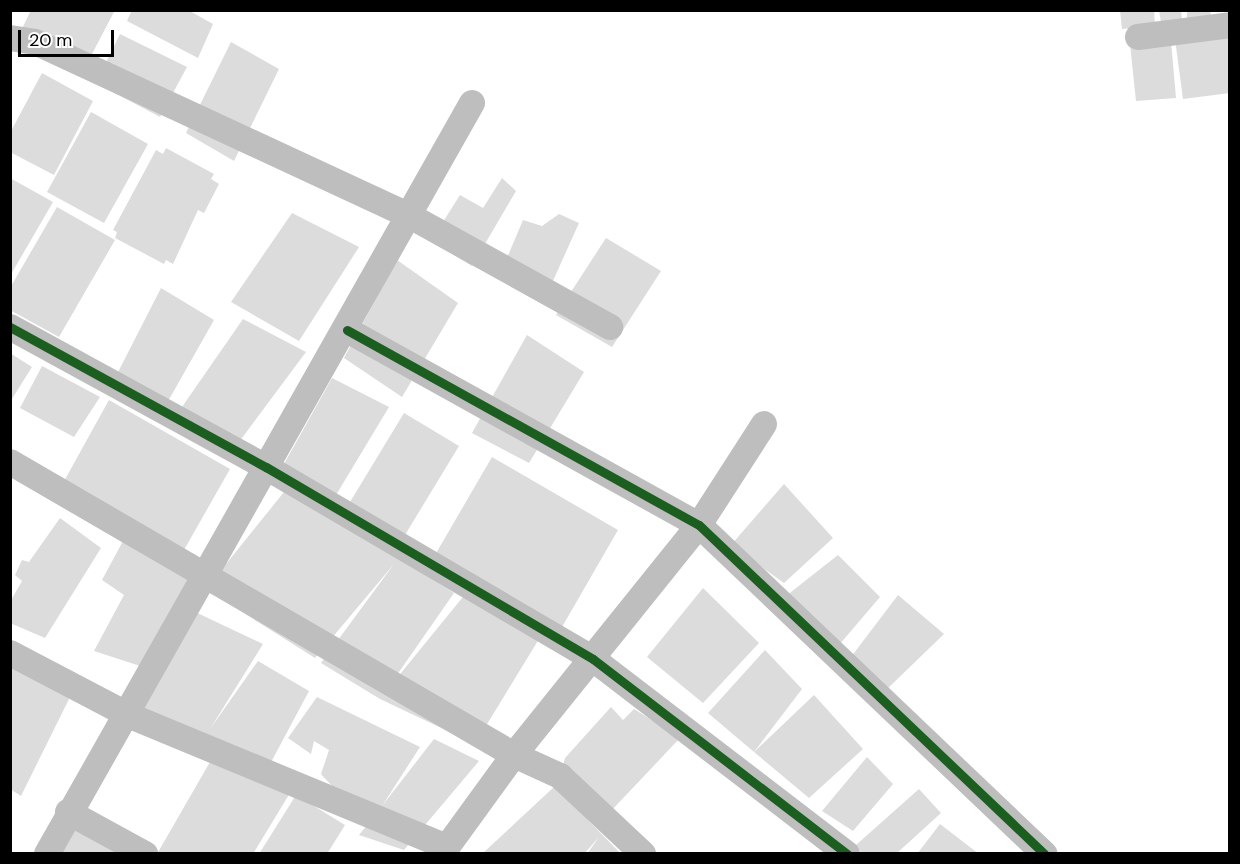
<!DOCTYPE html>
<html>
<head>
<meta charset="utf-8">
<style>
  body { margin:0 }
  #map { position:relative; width:1240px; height:864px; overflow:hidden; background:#fff; font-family:"DM Sans",sans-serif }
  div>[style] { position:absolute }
  .building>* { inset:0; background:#dcdcdc }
  .minor>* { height:26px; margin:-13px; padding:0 13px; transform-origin:13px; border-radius:13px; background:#bebebe }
  .cycleway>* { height:9px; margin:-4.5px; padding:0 4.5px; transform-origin:4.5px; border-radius:4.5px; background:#1b5e20 }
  span { translate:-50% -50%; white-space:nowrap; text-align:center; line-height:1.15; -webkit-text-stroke:5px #fff; paint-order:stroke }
  .frame { position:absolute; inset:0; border:12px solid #000; pointer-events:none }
  .scale { position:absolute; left:18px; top:30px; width:96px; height:27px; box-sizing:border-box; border:3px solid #000; border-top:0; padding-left:8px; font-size:18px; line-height:21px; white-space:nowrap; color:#000; -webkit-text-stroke:4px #fff; paint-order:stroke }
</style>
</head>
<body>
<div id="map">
  <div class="building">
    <div style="clip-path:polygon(31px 10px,115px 10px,81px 75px,17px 39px)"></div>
    <div style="clip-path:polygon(132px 10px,188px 10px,213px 24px,198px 58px,127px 21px)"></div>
    <div style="clip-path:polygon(1120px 10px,1154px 10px,1155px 26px,1122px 29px)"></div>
    <div style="clip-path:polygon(1159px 10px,1181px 10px,1182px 20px,1161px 23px)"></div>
    <div style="clip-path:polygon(1187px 10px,1210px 10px,1211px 16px,1187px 19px)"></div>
    <div style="clip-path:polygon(1230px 33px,1230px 93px,1183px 99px,1175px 39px)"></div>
    <div style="clip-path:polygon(120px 34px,187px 67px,160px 117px,96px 83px)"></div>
    <div style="clip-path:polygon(1171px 41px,1176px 98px,1136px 101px,1130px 44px)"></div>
    <div style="clip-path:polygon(231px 42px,279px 69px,234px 161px,186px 133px)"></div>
    <div style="clip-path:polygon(42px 73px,93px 101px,54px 175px,10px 152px,10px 133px)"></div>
    <div style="clip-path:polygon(91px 112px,148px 144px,104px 223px,47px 192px)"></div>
    <div style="clip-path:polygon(166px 148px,214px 174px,211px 179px,219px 184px,204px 213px,198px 210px,173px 264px,166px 260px,164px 264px,115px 238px,117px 232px,113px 230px,156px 150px,163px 154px)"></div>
    <div style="clip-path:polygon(10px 178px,53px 202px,10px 276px)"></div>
    <div style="clip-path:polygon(502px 178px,516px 191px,472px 266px,431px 241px,460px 195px,483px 208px)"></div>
    <div style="clip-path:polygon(57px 207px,115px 240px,59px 337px,10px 310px,10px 288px)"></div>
    <div style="clip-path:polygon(292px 213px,359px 247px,299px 341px,231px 302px)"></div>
    <div style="clip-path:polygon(559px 214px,579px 223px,543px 303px,498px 279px,523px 220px,542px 226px)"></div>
    <div style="clip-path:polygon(606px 238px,661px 271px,612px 347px,556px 315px)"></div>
    <div style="clip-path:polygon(397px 260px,458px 303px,402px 397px,344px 358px)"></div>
    <div style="clip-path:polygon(161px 288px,214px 320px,167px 403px,116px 376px)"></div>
    <div style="clip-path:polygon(243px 319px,306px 352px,239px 442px,182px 407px)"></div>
    <div style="clip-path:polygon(527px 335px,584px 372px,529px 463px,472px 433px)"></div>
    <div style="clip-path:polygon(10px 353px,32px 367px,10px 402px)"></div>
    <div style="clip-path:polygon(42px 366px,100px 397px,74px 437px,20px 408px)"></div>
    <div style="clip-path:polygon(332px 378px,389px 407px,336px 495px,284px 464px)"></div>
    <div style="clip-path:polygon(109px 400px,230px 469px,184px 550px,63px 483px)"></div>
    <div style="clip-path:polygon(404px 413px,459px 446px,405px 535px,350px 502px)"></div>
    <div style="clip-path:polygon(492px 457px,618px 530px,562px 627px,435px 555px)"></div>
    <div style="clip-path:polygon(784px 484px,833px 538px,784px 583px,731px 545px)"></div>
    <div style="clip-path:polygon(288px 487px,454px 593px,383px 695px,467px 592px,539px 639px,475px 744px,380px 699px,321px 663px,394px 564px,315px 658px,206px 589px)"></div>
    <div style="clip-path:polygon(60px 518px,101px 548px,45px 638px,10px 623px,10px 602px,22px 581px,15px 575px,22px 560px,29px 562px)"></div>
    <div style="clip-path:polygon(123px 541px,192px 579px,140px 666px,94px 651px,124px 595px,102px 580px)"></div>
    <div style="clip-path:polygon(838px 555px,880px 597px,839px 645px,786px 596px)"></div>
    <div style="clip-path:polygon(703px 588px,759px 643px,703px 703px,647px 657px)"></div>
    <div style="clip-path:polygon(898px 595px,944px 634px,885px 691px,851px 657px)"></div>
    <div style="clip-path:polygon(191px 610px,263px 644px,210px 729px,258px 661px,309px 691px,269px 766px,143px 709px)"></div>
    <div style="clip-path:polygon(765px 650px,802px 689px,754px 752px,708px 713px)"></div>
    <div style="clip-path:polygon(10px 666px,70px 697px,21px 796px,10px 789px)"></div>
    <div style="clip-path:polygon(814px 695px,863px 749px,809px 798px,754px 752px)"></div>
    <div style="clip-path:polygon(317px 697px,420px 747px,382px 806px,434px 739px,479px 761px,404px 850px,359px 835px,379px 810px,342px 797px,321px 774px,329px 750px,314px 741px,311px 754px,288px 738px)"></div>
    <div style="clip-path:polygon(611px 707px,623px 720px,634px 709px,680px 738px,610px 812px,560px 776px,565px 758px)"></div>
    <div style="clip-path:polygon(214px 755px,293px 788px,253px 854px,157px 854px)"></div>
    <div style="clip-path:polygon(867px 757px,893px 784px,853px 831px,822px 811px)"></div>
    <div style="clip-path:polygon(555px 786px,621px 854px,587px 854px,599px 837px,584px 854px,482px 854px)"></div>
    <div style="clip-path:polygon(919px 789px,941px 813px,896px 854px,862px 854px,856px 845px)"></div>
    <div style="clip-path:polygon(296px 795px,345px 825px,327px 854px,259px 854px)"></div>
    <div style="clip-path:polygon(72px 821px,128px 854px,57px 854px)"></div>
    <div style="clip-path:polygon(940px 824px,979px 854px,917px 854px)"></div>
  </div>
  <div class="minor">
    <div style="left:1138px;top:37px;width:93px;rotate:-7.4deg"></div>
    <div style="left:10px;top:38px;width:25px;rotate:9deg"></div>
    <div style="left:35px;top:42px;width:413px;rotate:24.9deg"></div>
    <div style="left:410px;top:216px;width:229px;rotate:29deg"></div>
    <div style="left:10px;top:327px;width:292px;rotate:28.7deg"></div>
    <div style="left:266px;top:467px;width:379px;rotate:30.4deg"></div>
    <div style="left:593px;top:659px;width:320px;rotate:37.5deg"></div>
    <div style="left:347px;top:330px;width:402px;rotate:29deg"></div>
    <div style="left:699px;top:525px;width:477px;rotate:43.6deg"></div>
    <div style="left:10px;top:462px;width:583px;rotate:30.17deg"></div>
    <div style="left:514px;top:755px;width:51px;rotate:24.5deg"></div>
    <div style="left:560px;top:776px;width:114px;rotate:43.2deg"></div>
    <div style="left:10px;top:653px;width:133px;rotate:27.7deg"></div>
    <div style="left:128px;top:715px;width:345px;rotate:22.5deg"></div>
    <div style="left:68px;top:812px;width:88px;rotate:28.6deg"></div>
    <div style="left:47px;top:854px;width:863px;rotate:-60.49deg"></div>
    <div style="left:442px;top:854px;width:122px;rotate:-54deg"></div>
    <div style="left:514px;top:755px;width:295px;rotate:-51.2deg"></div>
    <div style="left:699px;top:525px;width:120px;rotate:-57.2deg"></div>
  </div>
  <div class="cycleway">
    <div style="left:10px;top:327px;width:292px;rotate:28.7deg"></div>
    <div style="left:266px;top:467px;width:379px;rotate:30.4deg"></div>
    <div style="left:593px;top:659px;width:320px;rotate:37.5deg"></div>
    <div style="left:347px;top:330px;width:402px;rotate:29deg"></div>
    <div style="left:699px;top:525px;width:477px;rotate:43.6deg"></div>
  </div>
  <div class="frame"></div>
  <div class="scale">20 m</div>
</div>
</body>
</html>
